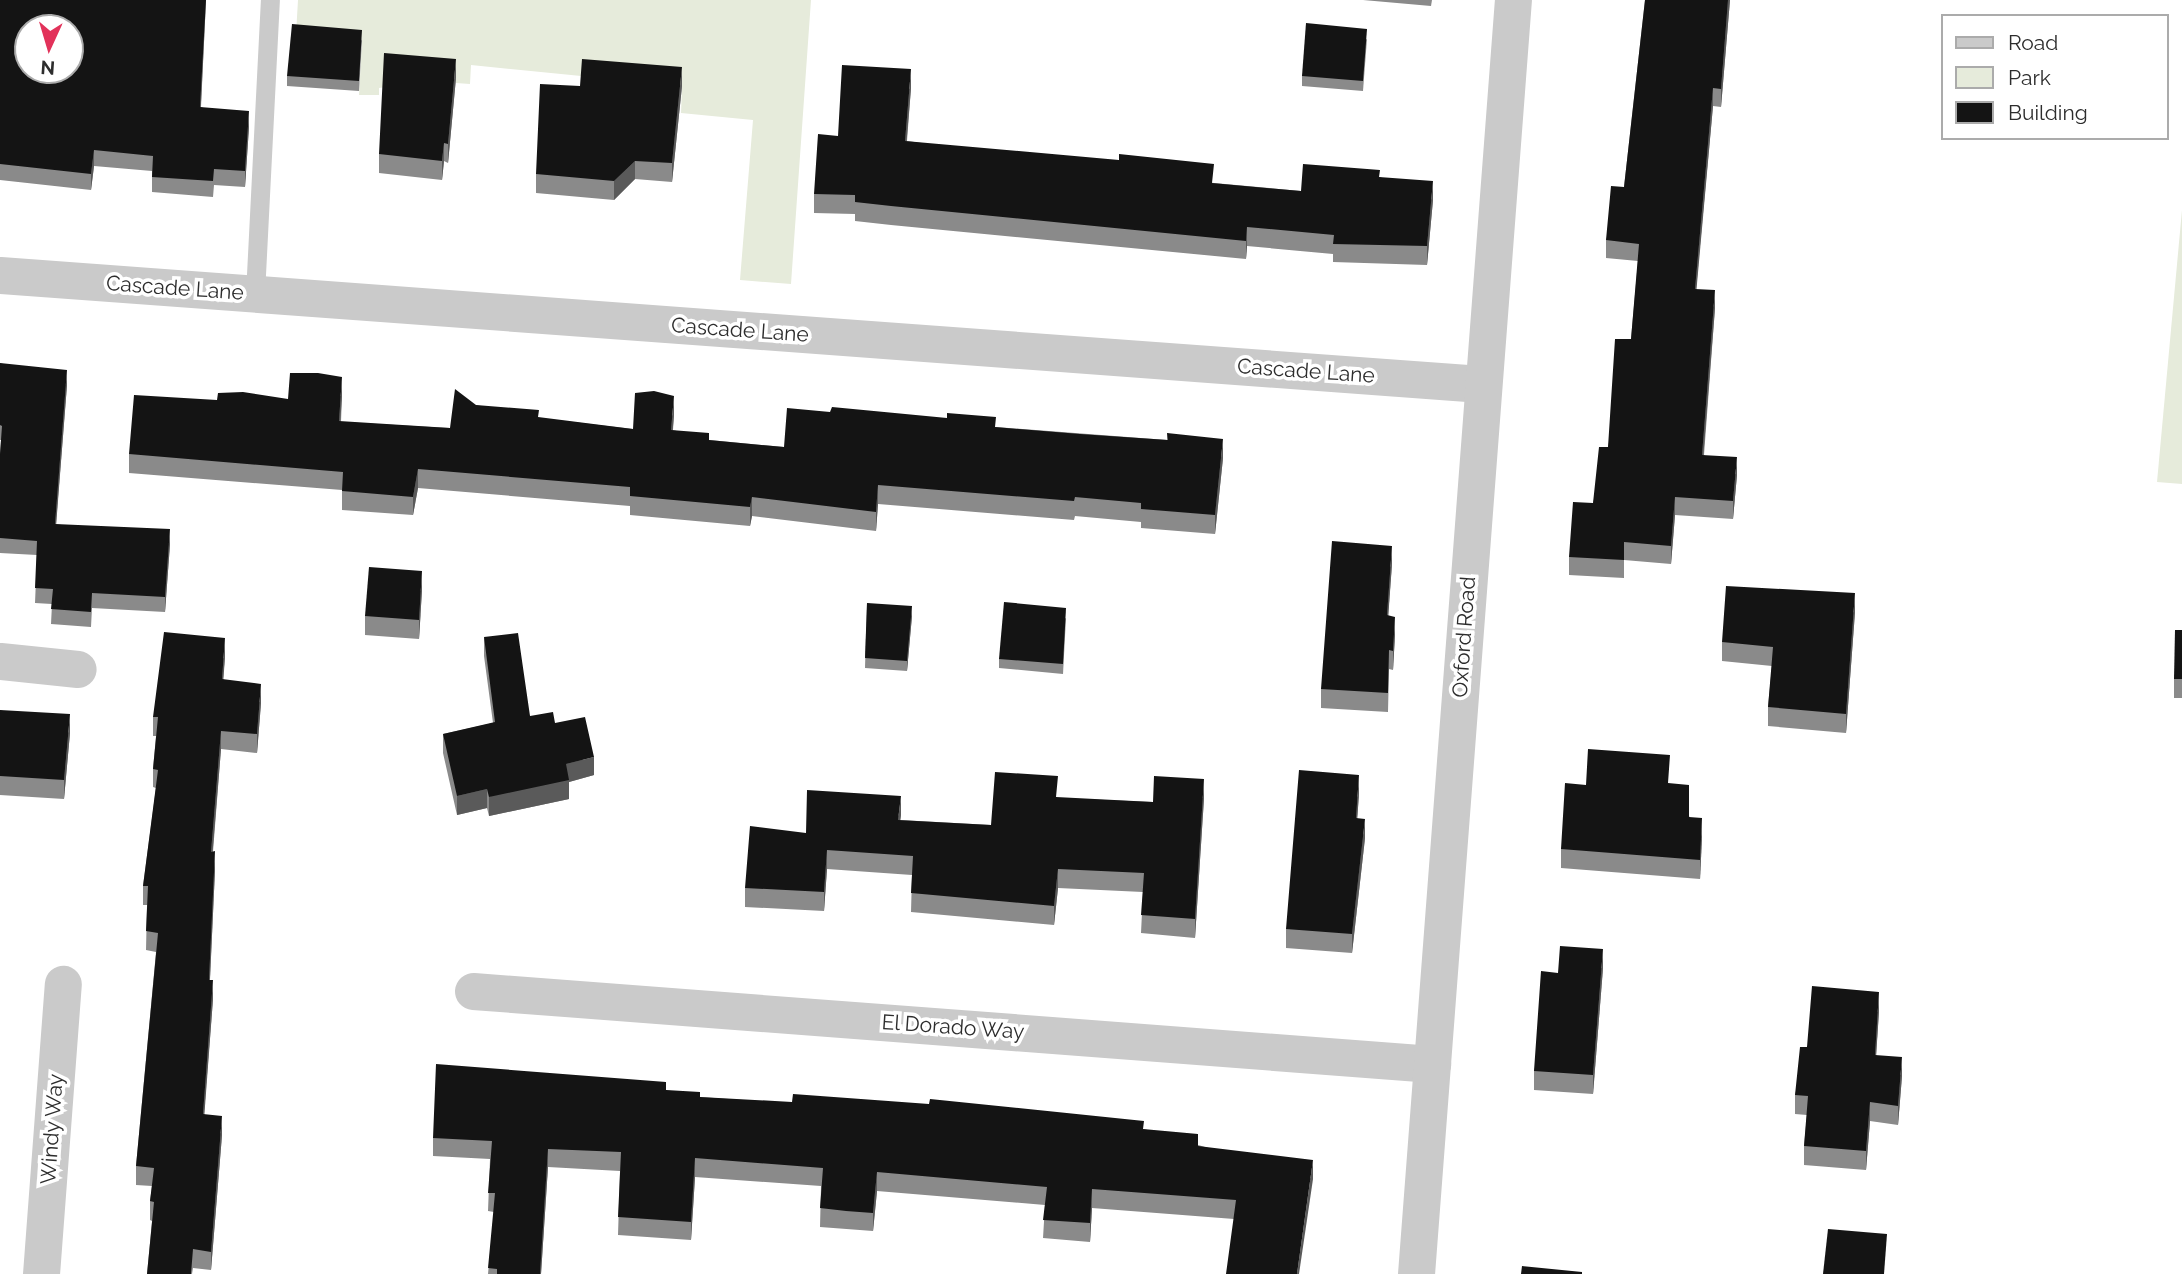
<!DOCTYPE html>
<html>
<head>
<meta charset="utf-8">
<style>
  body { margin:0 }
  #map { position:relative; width:2182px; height:1274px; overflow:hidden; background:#fff; font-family:Raleway,sans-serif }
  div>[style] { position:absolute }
  .green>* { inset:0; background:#e6ebdb }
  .lane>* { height:19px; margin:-9.5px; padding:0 9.5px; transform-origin:9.5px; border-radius:9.5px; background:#cacaca }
  .street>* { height:37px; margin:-18.5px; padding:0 18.5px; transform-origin:18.5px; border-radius:18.5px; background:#cacaca }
  .wall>* { inset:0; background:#8a8a8a }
  .shaded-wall>* { inset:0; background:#5a5a5a }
  .building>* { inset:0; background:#141414 }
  span { translate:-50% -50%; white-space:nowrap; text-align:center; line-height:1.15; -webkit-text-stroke:7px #fff; paint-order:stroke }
  .street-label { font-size:21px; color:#2d2d2d }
  .legend { position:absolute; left:1941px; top:14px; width:228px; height:126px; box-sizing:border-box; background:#fff; border:2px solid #ababab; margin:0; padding:9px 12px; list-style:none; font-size:21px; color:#2d2d2d }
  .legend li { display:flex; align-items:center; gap:14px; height:35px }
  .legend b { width:35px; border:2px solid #ababab }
  .north { position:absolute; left:14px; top:14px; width:70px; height:70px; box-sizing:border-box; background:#fff; border:2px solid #ababab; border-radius:50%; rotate:184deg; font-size:19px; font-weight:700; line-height:28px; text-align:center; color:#2d2d2d }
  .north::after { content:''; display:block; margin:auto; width:24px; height:32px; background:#e2325a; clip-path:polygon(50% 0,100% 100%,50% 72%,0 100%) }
</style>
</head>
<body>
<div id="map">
  <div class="green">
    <div style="clip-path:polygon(298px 0,811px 0,791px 284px,740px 280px,753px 120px,681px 113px,682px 86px,471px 65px,470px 84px,456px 83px,456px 78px,379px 88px,379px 95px,359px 95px,362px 40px,296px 34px)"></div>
    <div style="clip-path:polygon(2182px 210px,2182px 484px,2157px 482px)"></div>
  </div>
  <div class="lane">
    <div style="left:255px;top:294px;width:294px;rotate:-87.1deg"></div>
  </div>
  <div class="street">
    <div style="left:0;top:275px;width:1485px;rotate:4.21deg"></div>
    <div style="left:0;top:661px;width:78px;rotate:5.9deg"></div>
    <div style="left:473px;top:991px;width:962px;rotate:4.35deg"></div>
    <div style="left:41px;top:1274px;width:291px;rotate:-85.7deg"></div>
    <div style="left:1416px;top:1274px;width:1278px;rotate:-85.65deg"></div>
  </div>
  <div class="wall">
    <div style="clip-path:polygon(0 0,206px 0,201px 107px,249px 127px,245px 187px,214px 185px,213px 197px,152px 192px,152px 171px,94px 166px,91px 190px,0 180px)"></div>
    <div style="clip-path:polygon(1363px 0,1432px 0,1431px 6px)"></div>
    <div style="clip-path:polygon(1645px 0,1730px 0,1721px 107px,1713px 106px,1696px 289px,1715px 308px,1704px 455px,1737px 475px,1733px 519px,1675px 515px,1671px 564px,1624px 560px,1624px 578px,1569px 575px,1569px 557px,1593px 503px,1608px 447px,1631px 339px,1638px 261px,1606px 258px,1606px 240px,1624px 187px)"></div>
    <div style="clip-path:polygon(1367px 39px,1363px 91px,1302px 86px,1302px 76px)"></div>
    <div style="clip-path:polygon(362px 40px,359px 91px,287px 86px,287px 76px)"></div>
    <div style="clip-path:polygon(456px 78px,448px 163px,444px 161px,442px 180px,379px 173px,379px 154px)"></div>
    <div style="clip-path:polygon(580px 86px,682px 86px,672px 182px,635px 179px,614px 200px,536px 193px,536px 174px)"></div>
    <div style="clip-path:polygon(911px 88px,907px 141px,1214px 183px,1301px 191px,1380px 177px,1433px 200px,1427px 265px,1333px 262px,1333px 254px,1247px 246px,1246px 259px,891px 225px,855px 221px,855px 214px,814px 213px,814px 194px,838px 136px)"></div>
    <div style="clip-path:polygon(0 363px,67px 385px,56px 524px,170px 544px,165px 612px,92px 608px,91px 627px,51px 624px,52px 604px,35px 603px,37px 555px,0 553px,0 454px,1px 440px,0 440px)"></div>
    <div style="clip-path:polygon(342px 396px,341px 422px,450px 428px,476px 405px,539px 418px,633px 429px,674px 415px,673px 430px,709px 440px,784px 447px,996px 427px,1167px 440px,1167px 433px,1223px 458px,1215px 534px,1141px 528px,1141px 522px,1075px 516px,1074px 520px,878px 504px,876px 531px,752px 516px,750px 526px,630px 515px,630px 506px,418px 488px,413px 515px,342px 510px,342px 490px,129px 473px,129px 454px,217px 400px,288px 399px)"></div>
    <div style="clip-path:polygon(1392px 564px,1388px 616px,1395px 635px,1393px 670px,1389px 669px,1388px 712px,1321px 708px,1321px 689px)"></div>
    <div style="clip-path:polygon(422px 590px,419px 639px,365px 635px,365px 616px)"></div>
    <div style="clip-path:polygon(867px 603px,912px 616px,907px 671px,865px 668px)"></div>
    <div style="clip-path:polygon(1855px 612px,1846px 733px,1768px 726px,1768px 707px,1772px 666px,1722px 661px,1722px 642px)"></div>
    <div style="clip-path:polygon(1066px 618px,1063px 674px,999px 668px,999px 659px)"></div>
    <div style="clip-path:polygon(2182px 630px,2182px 698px,2174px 698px,2174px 679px)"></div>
    <div style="clip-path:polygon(484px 637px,530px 716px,555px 723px,594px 775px,569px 782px,569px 799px,489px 816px,487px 808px,457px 815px,443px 753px,443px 734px,493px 723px,484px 656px)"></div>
    <div style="clip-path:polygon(225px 657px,223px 679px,261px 703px,257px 753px,221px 749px,213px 852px,215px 870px,210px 980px,213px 999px,204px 1114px,222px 1135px,211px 1270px,193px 1268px,192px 1274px,147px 1274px,152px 1221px,150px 1220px,150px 1201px,152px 1186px,136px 1185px,136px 1166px,156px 952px,146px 950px,147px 905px,143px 905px,143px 886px,156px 788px,153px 787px,153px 769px,156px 736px,153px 736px,153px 717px)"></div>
    <div style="clip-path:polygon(0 710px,70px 733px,64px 799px,0 795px)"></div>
    <div style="clip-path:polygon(1669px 784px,1702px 837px,1700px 879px,1561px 868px,1561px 849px,1586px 785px)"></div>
    <div style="clip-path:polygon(1359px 794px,1357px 818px,1365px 838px,1352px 953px,1286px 948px,1286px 929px)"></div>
    <div style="clip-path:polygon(1057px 798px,1153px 802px,1204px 798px,1195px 938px,1141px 933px,1143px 892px,1058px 888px,1054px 925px,911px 912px,912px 875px,827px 869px,824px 911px,745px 907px,745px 888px,806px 833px,901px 815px,900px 820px,991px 825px)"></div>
    <div style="clip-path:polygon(1603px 968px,1593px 1094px,1534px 1090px,1534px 1071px,1558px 973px)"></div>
    <div style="clip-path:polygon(1879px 1011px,1876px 1055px,1902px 1076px,1898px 1125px,1870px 1121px,1866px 1170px,1804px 1165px,1804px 1146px,1807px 1115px,1795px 1114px,1795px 1095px,1807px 1047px)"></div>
    <div style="clip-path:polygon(666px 1090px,700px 1097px,1144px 1129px,1313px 1179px,1234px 1219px,1092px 1208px,1090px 1242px,1043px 1238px,1045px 1205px,877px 1191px,873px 1231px,820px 1227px,821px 1186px,695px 1177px,691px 1240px,618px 1235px,620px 1171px,548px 1167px,541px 1274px,488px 1274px,494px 1212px,488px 1211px,490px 1159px,433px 1156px,433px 1138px)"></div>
  </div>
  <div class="shaded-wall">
    <div style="clip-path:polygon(206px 0,200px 123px,200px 107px)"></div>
    <div style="clip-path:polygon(1728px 0,1730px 0,1721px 107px,1721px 89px)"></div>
    <div style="clip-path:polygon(456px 59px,456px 78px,448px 163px,448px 144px)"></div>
    <div style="clip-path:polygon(682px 67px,682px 86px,672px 182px,672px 163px)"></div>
    <div style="clip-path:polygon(911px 69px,911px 88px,905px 160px,905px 141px)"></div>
    <div style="clip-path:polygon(1713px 88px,1713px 106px,1695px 306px,1695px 289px)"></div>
    <div style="clip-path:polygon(249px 111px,249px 127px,245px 187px,245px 171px)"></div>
    <div style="clip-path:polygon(444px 143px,444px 161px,442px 180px,442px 161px)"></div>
    <div style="clip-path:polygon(94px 150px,94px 166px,91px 190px,91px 174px)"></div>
    <div style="clip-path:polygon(635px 161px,635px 179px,614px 200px,614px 181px)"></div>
    <div style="clip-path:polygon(1433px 181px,1433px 200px,1427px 265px,1427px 246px)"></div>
    <div style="clip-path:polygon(1247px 227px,1247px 246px,1246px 259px,1246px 241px)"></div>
    <div style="clip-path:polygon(1715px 290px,1715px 308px,1702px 472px,1702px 455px)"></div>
    <div style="clip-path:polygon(67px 370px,67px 385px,55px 539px,55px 524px)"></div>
    <div style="clip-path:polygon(342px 377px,342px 396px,339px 440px,339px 421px)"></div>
    <div style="clip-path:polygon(674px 396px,674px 415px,671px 449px,671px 430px)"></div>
    <div style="clip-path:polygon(1223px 439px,1223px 458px,1215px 534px,1215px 515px)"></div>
    <div style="clip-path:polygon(1737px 457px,1737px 475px,1733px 519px,1733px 501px)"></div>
    <div style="clip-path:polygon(418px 469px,418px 488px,413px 515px,413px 497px)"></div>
    <div style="clip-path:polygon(878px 485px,878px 504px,876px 531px,876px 512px)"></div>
    <div style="clip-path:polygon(752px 497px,752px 516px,750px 526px,750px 507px)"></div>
    <div style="clip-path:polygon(1675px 497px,1675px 515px,1671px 564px,1671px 546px)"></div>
    <div style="clip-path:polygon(170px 529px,170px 544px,165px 612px,165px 597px)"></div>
    <div style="clip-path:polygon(1392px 546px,1392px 564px,1387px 634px,1387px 615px)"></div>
    <div style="clip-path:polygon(422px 571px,422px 590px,419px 639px,419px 620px)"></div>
    <div style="clip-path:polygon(1855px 593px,1855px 612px,1846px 733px,1846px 714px)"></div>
    <div style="clip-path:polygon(912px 606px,912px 616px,907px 671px,907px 661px)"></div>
    <div style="clip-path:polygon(1395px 617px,1395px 635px,1393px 670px,1393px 651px)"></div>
    <div style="clip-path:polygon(225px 638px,225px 657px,222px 698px,222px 679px)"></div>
    <div style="clip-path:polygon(261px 684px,261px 703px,257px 753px,257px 734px)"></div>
    <div style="clip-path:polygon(70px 714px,70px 733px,64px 799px,64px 780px)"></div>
    <div style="clip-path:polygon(221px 731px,221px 749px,211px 871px,211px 852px)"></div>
    <div style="clip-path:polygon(594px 757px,594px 775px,569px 782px,569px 799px,489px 816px,489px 797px,566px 764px)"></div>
    <div style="clip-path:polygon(1359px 775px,1359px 794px,1356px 837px,1356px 818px)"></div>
    <div style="clip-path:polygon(1204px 779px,1204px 798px,1195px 938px,1195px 919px)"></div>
    <div style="clip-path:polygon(487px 789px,487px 808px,457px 815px,457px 796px)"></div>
    <div style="clip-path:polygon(901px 796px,901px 815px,898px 839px,898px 820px)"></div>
    <div style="clip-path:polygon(1702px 818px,1702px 837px,1700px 879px,1700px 860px)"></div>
    <div style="clip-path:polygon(1365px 819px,1365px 838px,1352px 953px,1352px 934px)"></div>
    <div style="clip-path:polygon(827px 850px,827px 869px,824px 911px,824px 892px)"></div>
    <div style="clip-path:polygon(215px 851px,215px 870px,209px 999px,209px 980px)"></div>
    <div style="clip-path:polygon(1058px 869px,1058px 888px,1054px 925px,1054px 906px)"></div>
    <div style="clip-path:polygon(1603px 949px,1603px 968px,1593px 1094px,1593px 1075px)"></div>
    <div style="clip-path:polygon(213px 980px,213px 999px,203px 1133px,203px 1114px)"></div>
    <div style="clip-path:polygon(1879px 992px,1879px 1011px,1875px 1074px,1875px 1055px)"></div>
    <div style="clip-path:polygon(1902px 1057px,1902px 1076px,1898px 1125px,1898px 1106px)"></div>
    <div style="clip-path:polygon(1870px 1102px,1870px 1121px,1866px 1170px,1866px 1151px)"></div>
    <div style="clip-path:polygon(222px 1116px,222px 1135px,211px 1270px,211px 1252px)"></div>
    <div style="clip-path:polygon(548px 1149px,548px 1167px,541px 1274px,540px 1274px)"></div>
    <div style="clip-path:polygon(695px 1158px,695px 1177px,691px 1240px,691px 1222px)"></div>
    <div style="clip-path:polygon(1313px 1160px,1313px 1179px,1299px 1274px,1297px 1274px)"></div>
    <div style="clip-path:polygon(877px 1172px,877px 1191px,873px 1231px,873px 1213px)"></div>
    <div style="clip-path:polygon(1092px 1189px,1092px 1208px,1090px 1242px,1090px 1223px)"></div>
  </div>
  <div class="building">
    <div style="clip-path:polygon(evenodd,0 0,206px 0,200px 107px,249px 111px,245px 171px,214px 169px,213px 181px,152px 177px,153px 156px,94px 150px,91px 174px,0 164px,0 0,28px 28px,70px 28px,70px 70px,28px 70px,28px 28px)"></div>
    <div style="clip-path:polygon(1645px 0,1728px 0,1721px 89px,1713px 88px,1695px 289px,1715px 290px,1702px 455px,1737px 457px,1733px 501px,1675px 497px,1671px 546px,1624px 542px,1624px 560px,1569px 557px,1573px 502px,1593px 503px,1599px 447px,1608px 447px,1615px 339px,1631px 339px,1639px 244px,1606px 240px,1611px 186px,1624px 187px)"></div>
    <div style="clip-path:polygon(1306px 23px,1367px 29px,1363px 81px,1302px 76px)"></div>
    <div style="clip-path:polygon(292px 24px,362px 30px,359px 81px,287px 76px)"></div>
    <div style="clip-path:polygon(384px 53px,456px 59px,448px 144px,444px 143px,442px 161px,379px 154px)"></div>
    <div style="clip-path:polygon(582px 59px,682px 67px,672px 163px,635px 161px,614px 181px,536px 174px,540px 84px,580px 86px)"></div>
    <div style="clip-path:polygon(842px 65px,911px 69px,905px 141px,1119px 160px,1119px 154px,1214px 164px,1212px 183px,1301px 191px,1303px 164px,1380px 170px,1379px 177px,1433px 181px,1427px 246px,1333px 244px,1334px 235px,1247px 227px,1246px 241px,891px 206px,855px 202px,855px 195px,814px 194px,818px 134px,838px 136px)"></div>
    <div style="clip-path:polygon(0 363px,67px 370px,55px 524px,170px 529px,165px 597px,92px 593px,91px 612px,51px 609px,53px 589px,35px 588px,37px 541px,0 538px,0 454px,2px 426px,0 425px)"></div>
    <div style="clip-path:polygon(290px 373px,318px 373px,342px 377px,339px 421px,450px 428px,455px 389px,476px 405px,539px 410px,538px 417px,633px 429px,635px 393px,654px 391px,674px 396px,671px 430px,709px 433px,709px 440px,784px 447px,787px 408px,830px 412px,832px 407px,947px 418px,947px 413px,996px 417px,995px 427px,1080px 434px,1168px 440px,1167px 433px,1223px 439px,1215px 515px,1141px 509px,1141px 503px,1075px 497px,1074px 501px,878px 485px,876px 512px,752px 497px,750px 507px,630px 496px,630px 487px,418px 469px,413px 497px,342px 491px,343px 472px,129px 454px,134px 395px,217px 400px,218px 393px,243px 392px,288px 399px)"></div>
    <div style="clip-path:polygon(1332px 541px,1392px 546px,1387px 615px,1395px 617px,1393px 651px,1389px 650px,1388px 693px,1321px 689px)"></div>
    <div style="clip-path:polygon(369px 567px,422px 571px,419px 620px,365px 616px)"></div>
    <div style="clip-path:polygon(1726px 586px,1855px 593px,1846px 714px,1768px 707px,1773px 647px,1722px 642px)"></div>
    <div style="clip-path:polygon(1004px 602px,1066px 608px,1063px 664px,999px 659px)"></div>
    <div style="clip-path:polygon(867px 603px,912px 606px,907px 661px,865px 658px)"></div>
    <div style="clip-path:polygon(2175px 630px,2182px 630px,2182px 679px,2174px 679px)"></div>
    <div style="clip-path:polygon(164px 632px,225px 638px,222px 679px,261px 684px,257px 734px,221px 731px,211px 852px,215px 851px,209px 980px,213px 980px,203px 1114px,222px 1116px,211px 1252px,193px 1249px,191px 1274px,147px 1274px,154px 1202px,150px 1201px,154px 1168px,136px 1166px,158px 933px,146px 931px,148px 886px,143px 886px,158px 770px,153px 769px,158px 717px,153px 717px)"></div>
    <div style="clip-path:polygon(518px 633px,530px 716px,553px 712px,555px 723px,585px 717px,594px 757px,566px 764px,569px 780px,489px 797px,487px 789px,457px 796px,443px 734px,495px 722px,484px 637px)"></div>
    <div style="clip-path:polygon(0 710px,70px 714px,64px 780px,0 776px)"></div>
    <div style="clip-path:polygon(1588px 749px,1670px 755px,1668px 783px,1689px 785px,1689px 817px,1702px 818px,1700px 860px,1561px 849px,1565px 783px,1586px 785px)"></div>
    <div style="clip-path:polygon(1299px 770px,1359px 775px,1356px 818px,1365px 819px,1352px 934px,1286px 929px)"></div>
    <div style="clip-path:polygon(995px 772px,1058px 776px,1056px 797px,1153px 802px,1154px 776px,1204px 779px,1195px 919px,1141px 915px,1144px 873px,1058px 869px,1054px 906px,911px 893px,913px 856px,827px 850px,824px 892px,745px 888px,750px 826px,806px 833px,807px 790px,901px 796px,898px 820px,991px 825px)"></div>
    <div style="clip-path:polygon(1560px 946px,1603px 949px,1593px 1075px,1534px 1071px,1541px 971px,1558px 973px)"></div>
    <div style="clip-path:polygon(1812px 986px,1879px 992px,1875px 1055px,1902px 1057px,1898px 1106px,1870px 1102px,1866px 1151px,1804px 1146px,1808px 1096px,1795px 1095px,1800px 1047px,1807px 1047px)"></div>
    <div style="clip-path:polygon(436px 1064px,666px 1082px,666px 1090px,700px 1092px,700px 1097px,792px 1102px,793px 1094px,929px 1104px,930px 1099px,1144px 1121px,1143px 1129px,1198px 1134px,1198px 1146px,1313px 1160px,1297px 1274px,1226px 1274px,1236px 1200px,1092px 1189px,1090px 1223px,1043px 1220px,1047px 1187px,877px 1172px,873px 1213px,846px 1211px,820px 1208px,823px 1168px,695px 1158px,691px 1222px,618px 1217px,621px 1152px,548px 1149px,540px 1274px,497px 1274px,497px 1269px,488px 1268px,495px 1193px,488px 1193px,492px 1141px,433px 1138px)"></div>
    <div style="clip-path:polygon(1828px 1229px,1887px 1234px,1884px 1274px,1823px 1274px)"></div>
    <div style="clip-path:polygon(1522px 1266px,1582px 1272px,1582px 1274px,1521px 1274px)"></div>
  </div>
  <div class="street-label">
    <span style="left:175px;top:288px;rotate:4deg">Cascade Lane</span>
    <span style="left:740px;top:330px;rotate:4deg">Cascade Lane</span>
    <span style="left:1306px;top:371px;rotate:4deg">Cascade Lane</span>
    <span style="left:1464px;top:637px;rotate:-86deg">Oxford Road</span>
    <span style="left:953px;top:1027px;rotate:4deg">El Dorado Way</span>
    <span style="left:52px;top:1129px;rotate:-86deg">Windy Way</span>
  </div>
  <ul class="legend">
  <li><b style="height:9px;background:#cacaca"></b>Road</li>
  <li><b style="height:19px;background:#e6ebdb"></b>Park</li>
  <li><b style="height:19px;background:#141414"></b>Building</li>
  </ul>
  <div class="north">N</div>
</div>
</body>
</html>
